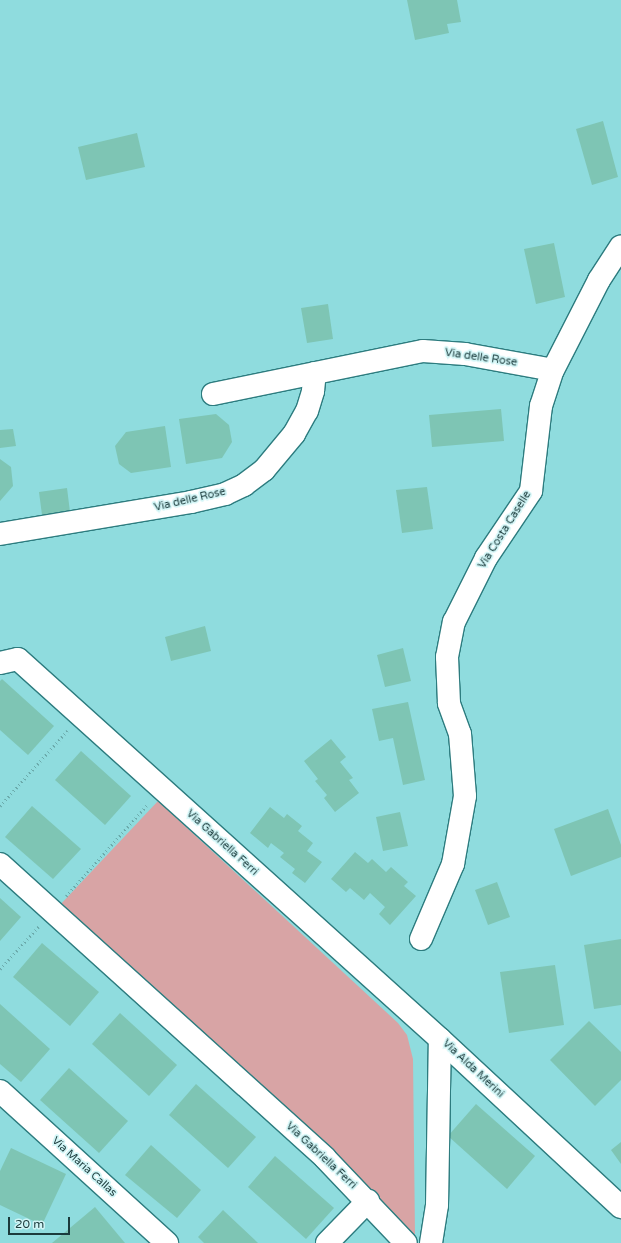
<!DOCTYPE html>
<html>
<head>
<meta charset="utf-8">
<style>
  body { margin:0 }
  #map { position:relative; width:621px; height:1243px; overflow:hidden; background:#8fdcde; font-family:"Varela Round",sans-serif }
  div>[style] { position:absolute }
  .green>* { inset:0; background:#d8a4a5 }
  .building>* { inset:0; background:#7ec5b4 }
  .path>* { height:2.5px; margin-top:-1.25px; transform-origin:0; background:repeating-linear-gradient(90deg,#6baaab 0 1px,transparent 0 4px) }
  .roads { filter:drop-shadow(1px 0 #2d7c7f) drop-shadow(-1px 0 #2d7c7f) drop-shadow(0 1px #2d7c7f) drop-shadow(0 -1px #2d7c7f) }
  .street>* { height:22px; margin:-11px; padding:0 11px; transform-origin:11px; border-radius:11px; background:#fff }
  span { translate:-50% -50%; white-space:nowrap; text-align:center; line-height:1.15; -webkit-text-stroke:3.5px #d1f5f6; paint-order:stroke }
  .street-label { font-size:11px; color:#1b3b3c }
  .scale { position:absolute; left:8px; top:1217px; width:62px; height:18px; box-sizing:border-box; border:2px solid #1b3b3c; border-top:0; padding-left:5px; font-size:12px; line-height:14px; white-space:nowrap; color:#1b3b3c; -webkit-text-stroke:3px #d1f5f6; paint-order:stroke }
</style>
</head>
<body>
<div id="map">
  <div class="green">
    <div style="clip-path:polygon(158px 801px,398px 1023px,407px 1035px,413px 1059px,415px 1235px,384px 1203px,59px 906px)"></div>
  </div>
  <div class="building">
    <div style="clip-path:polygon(407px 0,457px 0,461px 22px,447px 24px,449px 33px,415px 40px)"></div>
    <div style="clip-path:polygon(603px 121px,618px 177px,592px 185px,576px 129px)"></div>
    <div style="clip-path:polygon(137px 133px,145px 167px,86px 180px,78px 147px)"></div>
    <div style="clip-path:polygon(554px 243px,565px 297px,536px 304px,524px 249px)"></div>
    <div style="clip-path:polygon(328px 304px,333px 339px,307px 343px,301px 308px)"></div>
    <div style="clip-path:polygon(501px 409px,504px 441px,432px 447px,429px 415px)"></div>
    <div style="clip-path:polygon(216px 414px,229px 425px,232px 442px,222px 458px,186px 464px,179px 419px)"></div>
    <div style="clip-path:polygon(165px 426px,171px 467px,131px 473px,119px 464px,115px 446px,126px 432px)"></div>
    <div style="clip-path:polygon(13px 429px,16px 446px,0 448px,0 430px)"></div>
    <div style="clip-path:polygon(0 459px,11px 467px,13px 486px,0 501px)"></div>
    <div style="clip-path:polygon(427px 487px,433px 529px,402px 533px,396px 490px)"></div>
    <div style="clip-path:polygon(67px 488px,70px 512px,42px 515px,39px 492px)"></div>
    <div style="clip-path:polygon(205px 626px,211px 651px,171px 661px,165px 637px)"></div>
    <div style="clip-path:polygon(403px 648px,411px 681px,385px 687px,377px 655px)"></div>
    <div style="clip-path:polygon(2px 679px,54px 726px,28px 755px,0 730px,0 681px)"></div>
    <div style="clip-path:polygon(408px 702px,425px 780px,403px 785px,393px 738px,379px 741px,372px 709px)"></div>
    <div style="clip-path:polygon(331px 739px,346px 757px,340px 762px,353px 778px,349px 780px,359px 793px,335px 812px,324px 798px,327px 795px,315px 781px,318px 779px,304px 761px)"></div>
    <div style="clip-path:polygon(81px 751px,131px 796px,105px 825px,55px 780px)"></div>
    <div style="clip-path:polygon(32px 806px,81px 849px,53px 879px,5px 837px)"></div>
    <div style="clip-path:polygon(270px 807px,284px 818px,287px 814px,302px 826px,298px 831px,313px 843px,307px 851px,322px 862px,305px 883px,292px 873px,295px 869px,280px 857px,284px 853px,271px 843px,268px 848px,250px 833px)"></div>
    <div style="clip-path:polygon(608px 809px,621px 845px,621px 857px,571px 876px,554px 829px)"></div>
    <div style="clip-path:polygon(400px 812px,408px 846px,383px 851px,376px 817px)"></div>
    <div style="clip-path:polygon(355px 852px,368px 863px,372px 859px,386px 872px,391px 867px,408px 882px,404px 886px,416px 896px,390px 925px,379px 914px,385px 907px,370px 893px,364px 900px,350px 888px,346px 892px,331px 879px)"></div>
    <div style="clip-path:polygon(497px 882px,510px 917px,488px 925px,475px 890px)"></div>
    <div style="clip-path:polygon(0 898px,21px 917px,0 941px)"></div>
    <div style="clip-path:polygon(621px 939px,621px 1005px,594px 1009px,584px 945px)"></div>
    <div style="clip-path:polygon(42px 943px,99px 992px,70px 1026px,13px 977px)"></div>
    <div style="clip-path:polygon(555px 965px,564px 1025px,509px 1033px,500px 972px)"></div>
    <div style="clip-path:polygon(0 1004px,50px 1049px,21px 1082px,0 1064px)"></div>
    <div style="clip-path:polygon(120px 1013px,177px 1065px,149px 1096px,92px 1044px)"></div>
    <div style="clip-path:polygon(589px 1021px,621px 1052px,621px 1080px,595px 1106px,550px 1060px)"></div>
    <div style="clip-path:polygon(69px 1068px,128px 1121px,99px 1153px,40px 1100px)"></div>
    <div style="clip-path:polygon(196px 1084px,256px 1137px,228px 1168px,169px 1115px)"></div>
    <div style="clip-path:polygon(476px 1104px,535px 1156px,507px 1189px,448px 1136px)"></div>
    <div style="clip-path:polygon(621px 1142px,621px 1164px,611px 1150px)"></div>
    <div style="clip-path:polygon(151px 1145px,201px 1190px,177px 1218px,125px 1175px)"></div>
    <div style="clip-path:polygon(11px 1148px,66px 1174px,42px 1225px,0 1205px,0 1171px)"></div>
    <div style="clip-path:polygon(275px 1156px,334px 1208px,306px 1239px,248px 1187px)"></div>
    <div style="clip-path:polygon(95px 1207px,125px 1243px,52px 1243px)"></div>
    <div style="clip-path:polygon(223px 1210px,258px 1243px,204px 1243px,198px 1237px)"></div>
  </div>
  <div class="path">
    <div style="left:0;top:806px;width:101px;rotate:-48.2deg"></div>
    <div style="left:66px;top:896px;width:123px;rotate:-48.3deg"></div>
    <div style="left:0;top:969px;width:58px;rotate:-47.8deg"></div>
  </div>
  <div class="roads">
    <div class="street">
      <div style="left:213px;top:394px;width:214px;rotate:-11.6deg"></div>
      <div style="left:423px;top:351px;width:42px;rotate:4.1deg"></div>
      <div style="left:465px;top:354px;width:89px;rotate:10.3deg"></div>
      <div style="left:0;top:534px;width:194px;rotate:-9.5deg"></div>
      <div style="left:191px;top:502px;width:35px;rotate:-13deg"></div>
      <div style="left:225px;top:494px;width:21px;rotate:-25deg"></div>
      <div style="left:244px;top:485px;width:25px;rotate:-37deg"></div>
      <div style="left:264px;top:470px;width:47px;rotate:-50.2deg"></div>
      <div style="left:294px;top:434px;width:26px;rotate:-61deg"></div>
      <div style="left:307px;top:411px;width:21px;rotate:-73deg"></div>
      <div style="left:313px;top:391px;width:18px;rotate:-84deg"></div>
      <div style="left:0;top:663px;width:18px;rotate:-13deg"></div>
      <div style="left:18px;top:659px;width:568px;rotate:42deg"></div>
      <div style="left:0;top:864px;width:438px;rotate:42.1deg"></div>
      <div style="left:325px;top:1158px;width:117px;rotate:46.4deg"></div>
      <div style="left:421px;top:939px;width:82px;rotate:-66.9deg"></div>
      <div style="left:453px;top:864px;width:69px;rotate:-80deg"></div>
      <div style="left:465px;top:796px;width:62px;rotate:-94.6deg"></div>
      <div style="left:460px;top:734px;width:33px;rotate:-110deg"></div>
      <div style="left:449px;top:703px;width:46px;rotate:-92.5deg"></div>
      <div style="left:447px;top:657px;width:36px;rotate:-79deg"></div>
      <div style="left:454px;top:622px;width:72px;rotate:-63.4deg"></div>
      <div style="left:486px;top:558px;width:81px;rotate:-56.1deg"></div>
      <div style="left:531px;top:491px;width:86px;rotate:-83.3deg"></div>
      <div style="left:541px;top:406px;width:38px;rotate:-72deg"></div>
      <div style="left:553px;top:370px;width:101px;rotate:-62.9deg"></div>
      <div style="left:599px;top:280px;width:40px;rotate:-57.1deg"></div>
      <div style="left:0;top:1091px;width:226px;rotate:42.3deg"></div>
      <div style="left:327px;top:1243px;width:59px;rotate:-45.7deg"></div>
      <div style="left:431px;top:1243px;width:38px;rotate:-81deg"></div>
      <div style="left:437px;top:1205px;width:166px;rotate:-89deg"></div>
      <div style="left:440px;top:1039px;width:247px;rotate:42.9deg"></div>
    </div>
  </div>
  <div class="street-label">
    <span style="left:481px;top:358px;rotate:8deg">Via delle Rose</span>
    <span style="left:190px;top:500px;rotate:-13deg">Via delle Rose</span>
    <span style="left:505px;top:530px;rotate:-58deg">Via Costa Caselle</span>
    <span style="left:222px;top:843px;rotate:42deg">Via Gabriella Ferri</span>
    <span style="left:473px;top:1069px;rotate:43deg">Via Alda Merini</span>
    <span style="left:321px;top:1156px;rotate:43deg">Via Gabriella Ferri</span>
    <span style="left:84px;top:1167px;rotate:42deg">Via Maria Callas</span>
  </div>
  <div class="scale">20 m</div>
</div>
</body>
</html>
